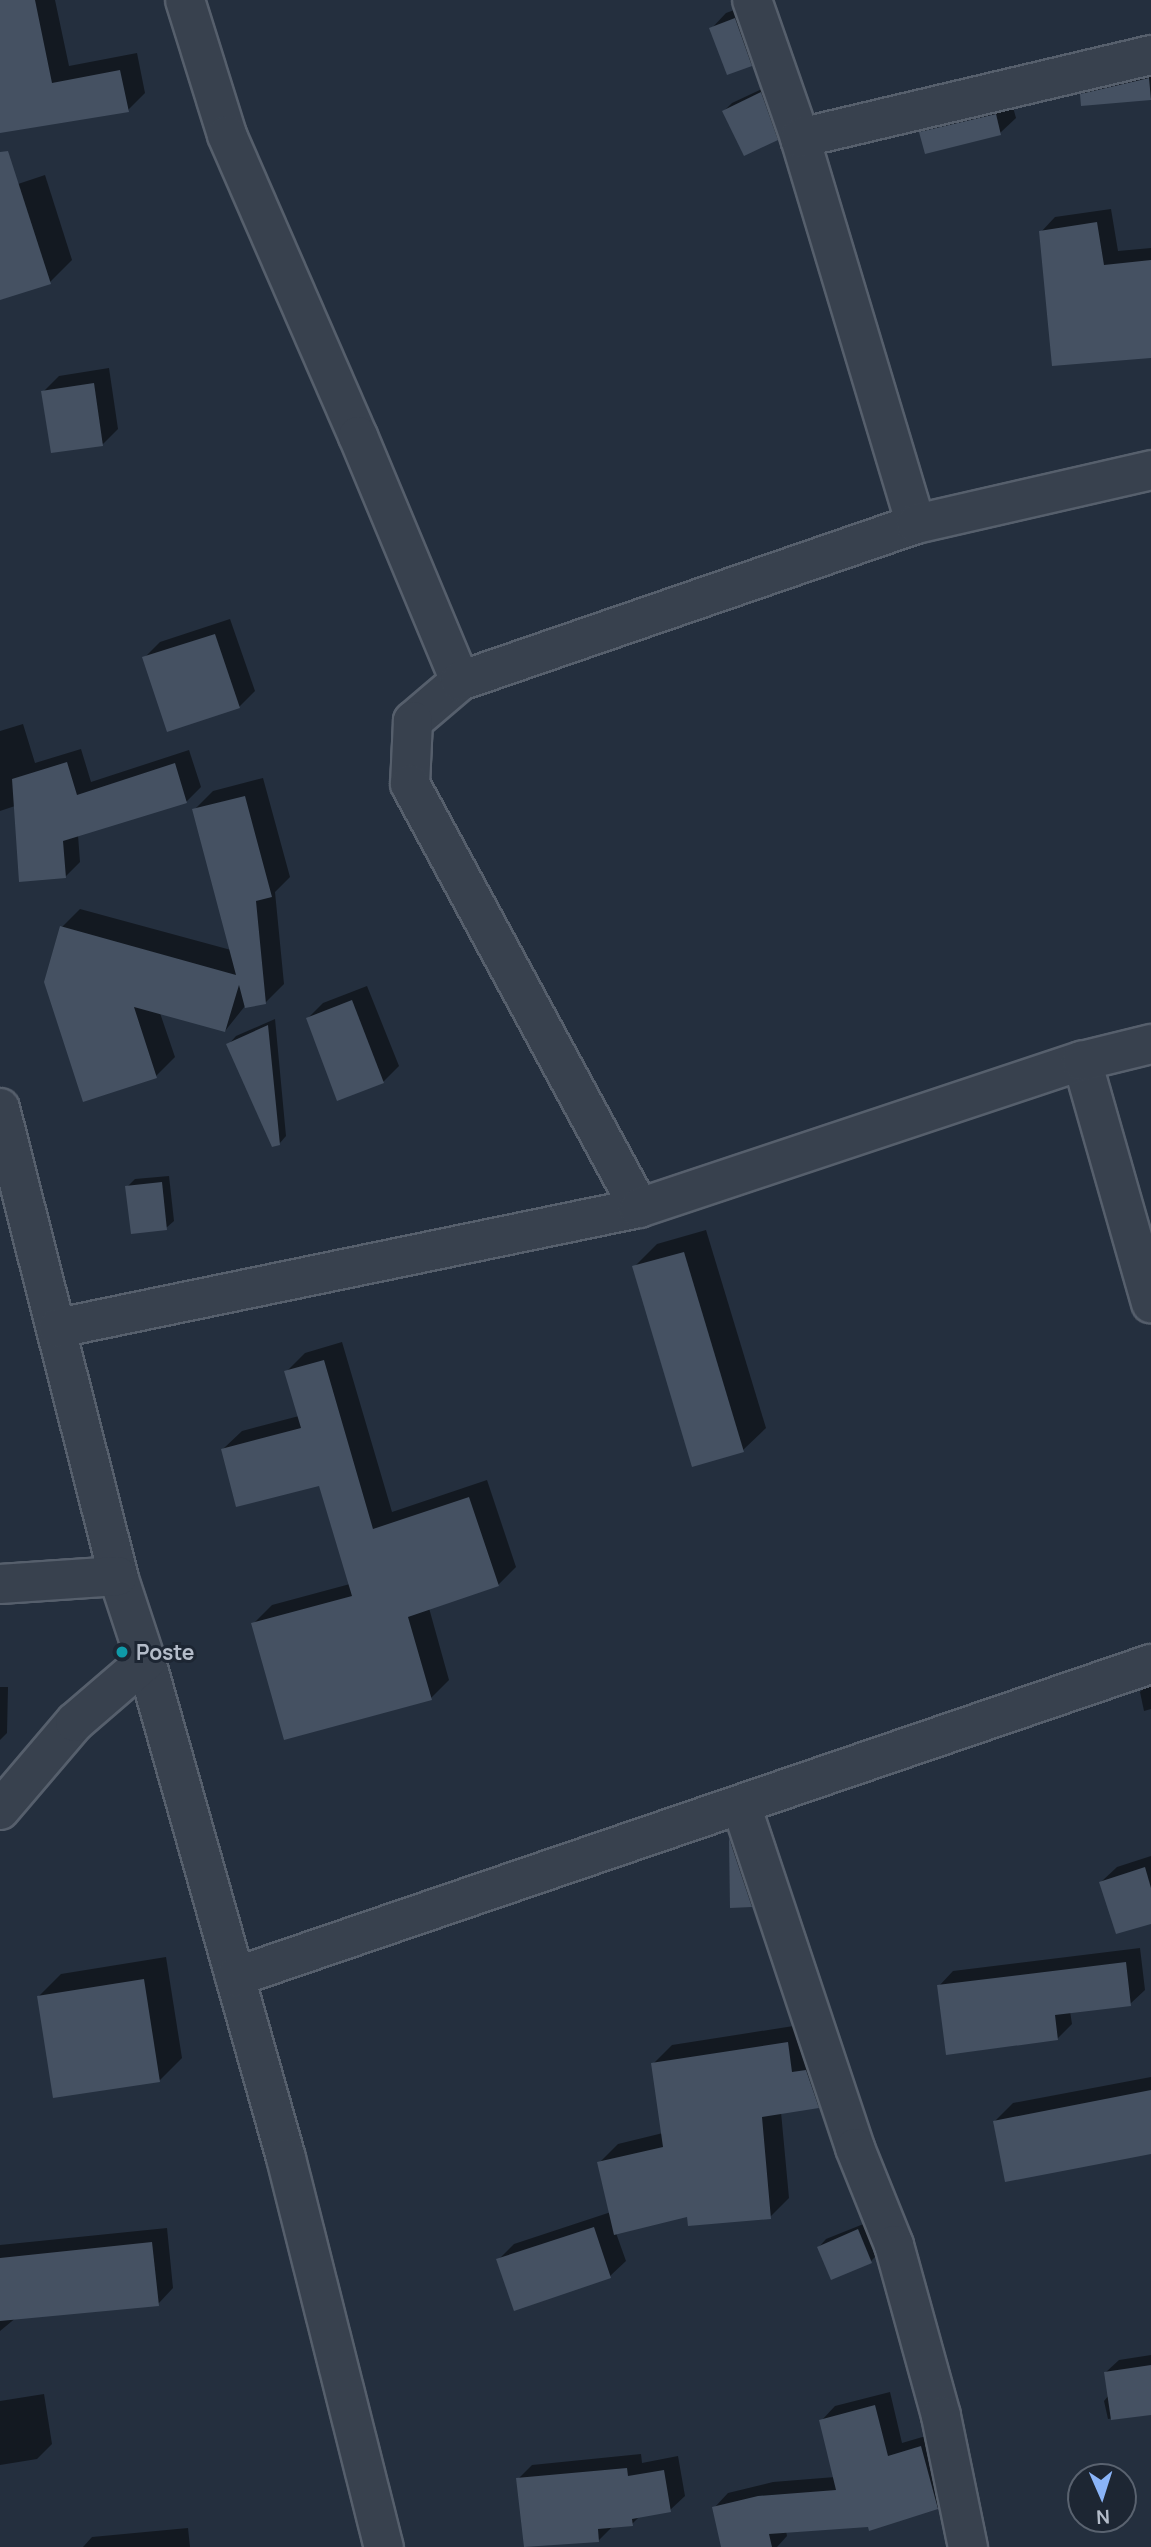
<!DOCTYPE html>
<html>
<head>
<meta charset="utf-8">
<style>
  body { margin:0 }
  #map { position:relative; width:1151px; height:2547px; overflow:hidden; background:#242f3e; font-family:Manrope,sans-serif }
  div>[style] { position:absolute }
  .shadow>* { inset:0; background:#0007 }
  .building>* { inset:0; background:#455162 }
  .roads { filter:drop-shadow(2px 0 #565f6c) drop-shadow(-2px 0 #565f6c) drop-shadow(0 2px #565f6c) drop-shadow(0 -2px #565f6c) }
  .minor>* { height:38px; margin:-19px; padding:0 19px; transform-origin:19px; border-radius:19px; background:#38414e }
  .dots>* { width:19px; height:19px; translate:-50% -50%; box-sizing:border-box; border:4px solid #1d2633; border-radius:50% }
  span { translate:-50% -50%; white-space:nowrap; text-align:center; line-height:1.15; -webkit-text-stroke:6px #1d2633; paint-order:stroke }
  .poi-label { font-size:21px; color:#b4bcc9; font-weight:700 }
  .left { translate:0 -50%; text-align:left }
  .north { position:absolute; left:1067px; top:2463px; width:70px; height:70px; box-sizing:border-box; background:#1d2633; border:2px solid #59626f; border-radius:50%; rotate:177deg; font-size:19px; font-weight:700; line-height:28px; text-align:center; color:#b4bcc9 }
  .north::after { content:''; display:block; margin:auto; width:24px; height:32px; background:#8ab4f8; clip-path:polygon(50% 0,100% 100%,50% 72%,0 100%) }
</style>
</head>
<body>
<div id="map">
  <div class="shadow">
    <div style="clip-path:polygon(0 0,55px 0,69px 66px,137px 53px,145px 93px,128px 110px,0 131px)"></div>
    <div style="clip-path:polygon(751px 4px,766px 49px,751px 64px,711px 29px,726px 13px)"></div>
    <div style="clip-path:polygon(1151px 65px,1151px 98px,1083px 104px,1082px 95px,1098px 79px)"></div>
    <div style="clip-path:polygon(768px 86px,784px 131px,777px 139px,724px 111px,732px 103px)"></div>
    <div style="clip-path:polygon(1011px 100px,1016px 118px,1000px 133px,921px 133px,937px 117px)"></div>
    <div style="clip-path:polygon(45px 175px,72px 260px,50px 282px,0 299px,0 190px)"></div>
    <div style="clip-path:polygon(1111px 209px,1118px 251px,1151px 248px,1151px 346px,1041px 232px,1055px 217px)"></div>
    <div style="clip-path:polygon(109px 368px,118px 429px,103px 444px,43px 392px,59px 376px)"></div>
    <div style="clip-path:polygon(230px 619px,255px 691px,239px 707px,144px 658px,160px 642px)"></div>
    <div style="clip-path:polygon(23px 724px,35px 763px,81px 749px,91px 782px,189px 750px,201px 787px,187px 801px,78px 835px,80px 862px,65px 877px,15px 806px,0 811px,0 731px)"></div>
    <div style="clip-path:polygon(263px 778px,290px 877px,275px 892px,284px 984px,265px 1003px,245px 1006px,225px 1031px,160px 1013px,175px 1057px,156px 1076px,62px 927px,80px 909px,231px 950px,194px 810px,213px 791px)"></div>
    <div style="clip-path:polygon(367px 986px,399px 1066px,383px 1082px,308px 1018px,323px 1003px)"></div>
    <div style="clip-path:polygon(275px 1019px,286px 1136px,279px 1144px,229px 1044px,236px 1036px)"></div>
    <div style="clip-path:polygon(169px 1176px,174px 1221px,166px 1228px,127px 1187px,135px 1179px)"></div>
    <div style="clip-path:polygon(706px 1230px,766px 1428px,743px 1450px,634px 1267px,657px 1244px)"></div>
    <div style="clip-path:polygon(342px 1342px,392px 1512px,487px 1480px,516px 1567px,498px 1585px,429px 1608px,449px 1680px,431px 1698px,253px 1624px,272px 1605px,350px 1584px,320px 1484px,223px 1449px,242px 1431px,299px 1416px,286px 1372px,305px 1353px)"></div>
    <div style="clip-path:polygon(1151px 1681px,1151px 1709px,1144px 1711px,1140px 1692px)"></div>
    <div style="clip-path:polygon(0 1687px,8px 1687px,7px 1733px,0 1740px)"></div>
    <div style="clip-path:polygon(745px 1825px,767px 1890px,751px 1906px,732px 1906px,731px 1839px)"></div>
    <div style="clip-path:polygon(1151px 1856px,1151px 1922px,1101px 1882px,1117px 1867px)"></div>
    <div style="clip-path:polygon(1140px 1948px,1145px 1990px,1130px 2004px,1070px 2011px,1072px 2024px,1057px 2039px,939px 1986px,953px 1971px)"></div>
    <div style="clip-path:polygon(166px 1957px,182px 2058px,160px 2080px,39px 1996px,61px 1974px)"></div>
    <div style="clip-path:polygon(806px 2024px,837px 2088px,818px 2106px,781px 2112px,789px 2198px,770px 2217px,689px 2215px,616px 2233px,626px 2261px,610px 2276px,498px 2260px,514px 2244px,611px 2212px,599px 2163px,618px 2144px,663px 2133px,653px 2064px,672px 2045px)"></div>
    <div style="clip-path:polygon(1151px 2077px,1151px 2152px,995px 2121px,1013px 2103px)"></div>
    <div style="clip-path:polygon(866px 2223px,878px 2254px,871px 2261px,819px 2247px,826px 2239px)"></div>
    <div style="clip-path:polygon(167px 2228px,173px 2288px,158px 2304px,17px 2317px,0 2331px,0 2245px)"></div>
    <div style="clip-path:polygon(1151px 2355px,1151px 2413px,1108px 2419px,1104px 2401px,1109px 2395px,1106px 2372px,1119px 2360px)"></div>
    <div style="clip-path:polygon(890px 2392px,902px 2443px,936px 2433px,951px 2493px,937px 2508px,869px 2526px,786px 2531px,787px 2536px,777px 2547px,723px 2547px,714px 2508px,728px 2493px,773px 2482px,835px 2477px,821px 2421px,835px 2406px)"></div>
    <div style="clip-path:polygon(44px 2394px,52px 2444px,37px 2459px,0 2465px,0 2401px)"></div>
    <div style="clip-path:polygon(641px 2454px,642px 2463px,678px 2456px,685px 2496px,670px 2510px,640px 2516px,632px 2524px,613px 2526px,599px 2540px,518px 2479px,532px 2465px)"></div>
    <div style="clip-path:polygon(188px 2528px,190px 2547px,83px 2547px,92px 2537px)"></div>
  </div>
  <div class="building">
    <div style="clip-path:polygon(0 0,35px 0,52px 83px,120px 70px,129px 112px,0 133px)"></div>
    <div style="clip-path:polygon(735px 18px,752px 66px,727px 75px,709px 28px)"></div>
    <div style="clip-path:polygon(1149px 78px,1151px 100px,1081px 106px,1080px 94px)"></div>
    <div style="clip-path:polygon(761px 92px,778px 140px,744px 156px,722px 111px)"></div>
    <div style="clip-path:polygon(996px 114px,1001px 135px,925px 154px,919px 132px)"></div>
    <div style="clip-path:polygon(8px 151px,51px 284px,0 300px,0 152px)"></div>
    <div style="clip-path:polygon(1097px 222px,1104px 265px,1151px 260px,1151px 358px,1052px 366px,1039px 231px)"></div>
    <div style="clip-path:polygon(94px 383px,103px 446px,51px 453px,41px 391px)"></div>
    <div style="clip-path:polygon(215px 634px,240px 708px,167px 732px,142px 657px)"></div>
    <div style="clip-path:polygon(67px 762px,77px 795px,175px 763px,187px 803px,63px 841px,66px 878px,19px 882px,12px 779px)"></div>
    <div style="clip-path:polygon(245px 796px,272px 897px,256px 901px,266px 1004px,245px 1008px,239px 985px,225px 1032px,134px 1007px,157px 1078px,83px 1102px,44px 982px,60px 926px,236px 975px,192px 809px)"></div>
    <div style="clip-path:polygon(352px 1000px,384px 1083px,337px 1101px,306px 1018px)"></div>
    <div style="clip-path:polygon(268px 1025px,280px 1145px,272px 1147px,226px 1044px)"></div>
    <div style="clip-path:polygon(162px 1182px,167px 1230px,131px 1234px,125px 1186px)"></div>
    <div style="clip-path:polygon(684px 1252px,744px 1452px,692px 1467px,632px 1266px)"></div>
    <div style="clip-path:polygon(324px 1360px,373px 1529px,469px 1497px,499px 1586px,408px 1617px,432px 1700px,284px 1740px,251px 1623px,352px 1596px,319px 1486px,236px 1507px,221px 1449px,301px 1428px,284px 1371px)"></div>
    <div style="clip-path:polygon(729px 1838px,752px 1907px,730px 1908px)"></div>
    <div style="clip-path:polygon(1145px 1867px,1151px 1888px,1151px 1924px,1116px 1934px,1099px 1882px)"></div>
    <div style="clip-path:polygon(1126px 1962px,1131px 2006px,1055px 2015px,1058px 2040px,946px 2055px,937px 1985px)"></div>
    <div style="clip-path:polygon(144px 1979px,160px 2082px,53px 2098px,37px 1996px)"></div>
    <div style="clip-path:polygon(788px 2042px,792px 2072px,806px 2070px,819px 2108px,762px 2117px,771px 2219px,688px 2226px,687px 2217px,614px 2235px,597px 2162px,663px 2147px,651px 2063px)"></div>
    <div style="clip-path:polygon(1151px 2090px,1151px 2154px,1005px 2182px,993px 2121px)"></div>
    <div style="clip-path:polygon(594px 2227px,611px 2278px,514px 2311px,496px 2259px)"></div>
    <div style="clip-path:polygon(858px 2229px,872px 2263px,831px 2280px,817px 2247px)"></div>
    <div style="clip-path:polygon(152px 2242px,159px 2306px,0 2321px,0 2258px)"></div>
    <div style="clip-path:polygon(1151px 2365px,1151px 2415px,1111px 2420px,1104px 2372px)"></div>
    <div style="clip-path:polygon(875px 2405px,888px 2456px,921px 2446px,938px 2509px,869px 2531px,868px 2527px,769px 2534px,772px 2547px,721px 2547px,712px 2507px,758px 2496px,836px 2490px,819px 2420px)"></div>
    <div style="clip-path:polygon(627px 2468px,628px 2476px,664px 2470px,671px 2512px,632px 2519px,633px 2526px,598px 2529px,599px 2542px,524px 2547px,516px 2478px)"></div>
  </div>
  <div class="roads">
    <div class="minor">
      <div style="left:185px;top:0;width:141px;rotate:72.7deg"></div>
      <div style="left:227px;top:135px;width:328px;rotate:66.5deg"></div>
      <div style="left:358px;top:436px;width:265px;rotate:67.4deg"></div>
      <div style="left:460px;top:681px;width:62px;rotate:139.6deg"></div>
      <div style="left:413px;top:721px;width:63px;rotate:92.7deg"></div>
      <div style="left:410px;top:784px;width:482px;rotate:61.6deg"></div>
      <div style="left:752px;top:0;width:146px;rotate:70.8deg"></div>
      <div style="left:800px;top:138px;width:403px;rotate:73.3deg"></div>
      <div style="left:800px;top:138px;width:361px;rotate:-13.3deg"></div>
      <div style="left:460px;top:681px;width:482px;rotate:-19deg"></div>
      <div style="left:916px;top:524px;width:241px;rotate:-12.9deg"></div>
      <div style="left:1082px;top:1061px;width:252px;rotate:74.1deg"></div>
      <div style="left:0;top:1108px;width:483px;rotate:75.8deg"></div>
      <div style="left:118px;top:1576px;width:89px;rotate:71.8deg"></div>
      <div style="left:146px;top:1661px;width:516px;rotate:74.27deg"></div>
      <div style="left:286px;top:2158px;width:401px;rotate:75.9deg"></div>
      <div style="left:58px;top:1328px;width:593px;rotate:-11.67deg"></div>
      <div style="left:639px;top:1208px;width:467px;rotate:-18.4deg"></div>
      <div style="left:1082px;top:1061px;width:71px;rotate:-13.8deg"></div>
      <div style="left:0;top:1584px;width:118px;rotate:-3.9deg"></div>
      <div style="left:741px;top:1805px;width:361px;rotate:71.6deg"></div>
      <div style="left:855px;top:2148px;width:105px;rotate:68.1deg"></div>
      <div style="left:894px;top:2245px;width:177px;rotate:74.6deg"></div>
      <div style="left:941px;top:2416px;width:134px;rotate:78.4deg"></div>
      <div style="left:0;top:1810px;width:116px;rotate:-49.6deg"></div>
      <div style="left:75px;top:1722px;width:94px;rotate:-40.7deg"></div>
      <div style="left:235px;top:1977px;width:968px;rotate:-18.87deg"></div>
    </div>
  </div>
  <div class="dots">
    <div style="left:122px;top:1652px;background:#0f9aa8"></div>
  </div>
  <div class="poi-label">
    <span class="left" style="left:136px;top:1652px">Poste</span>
  </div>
  <div class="north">N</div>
</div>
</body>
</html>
